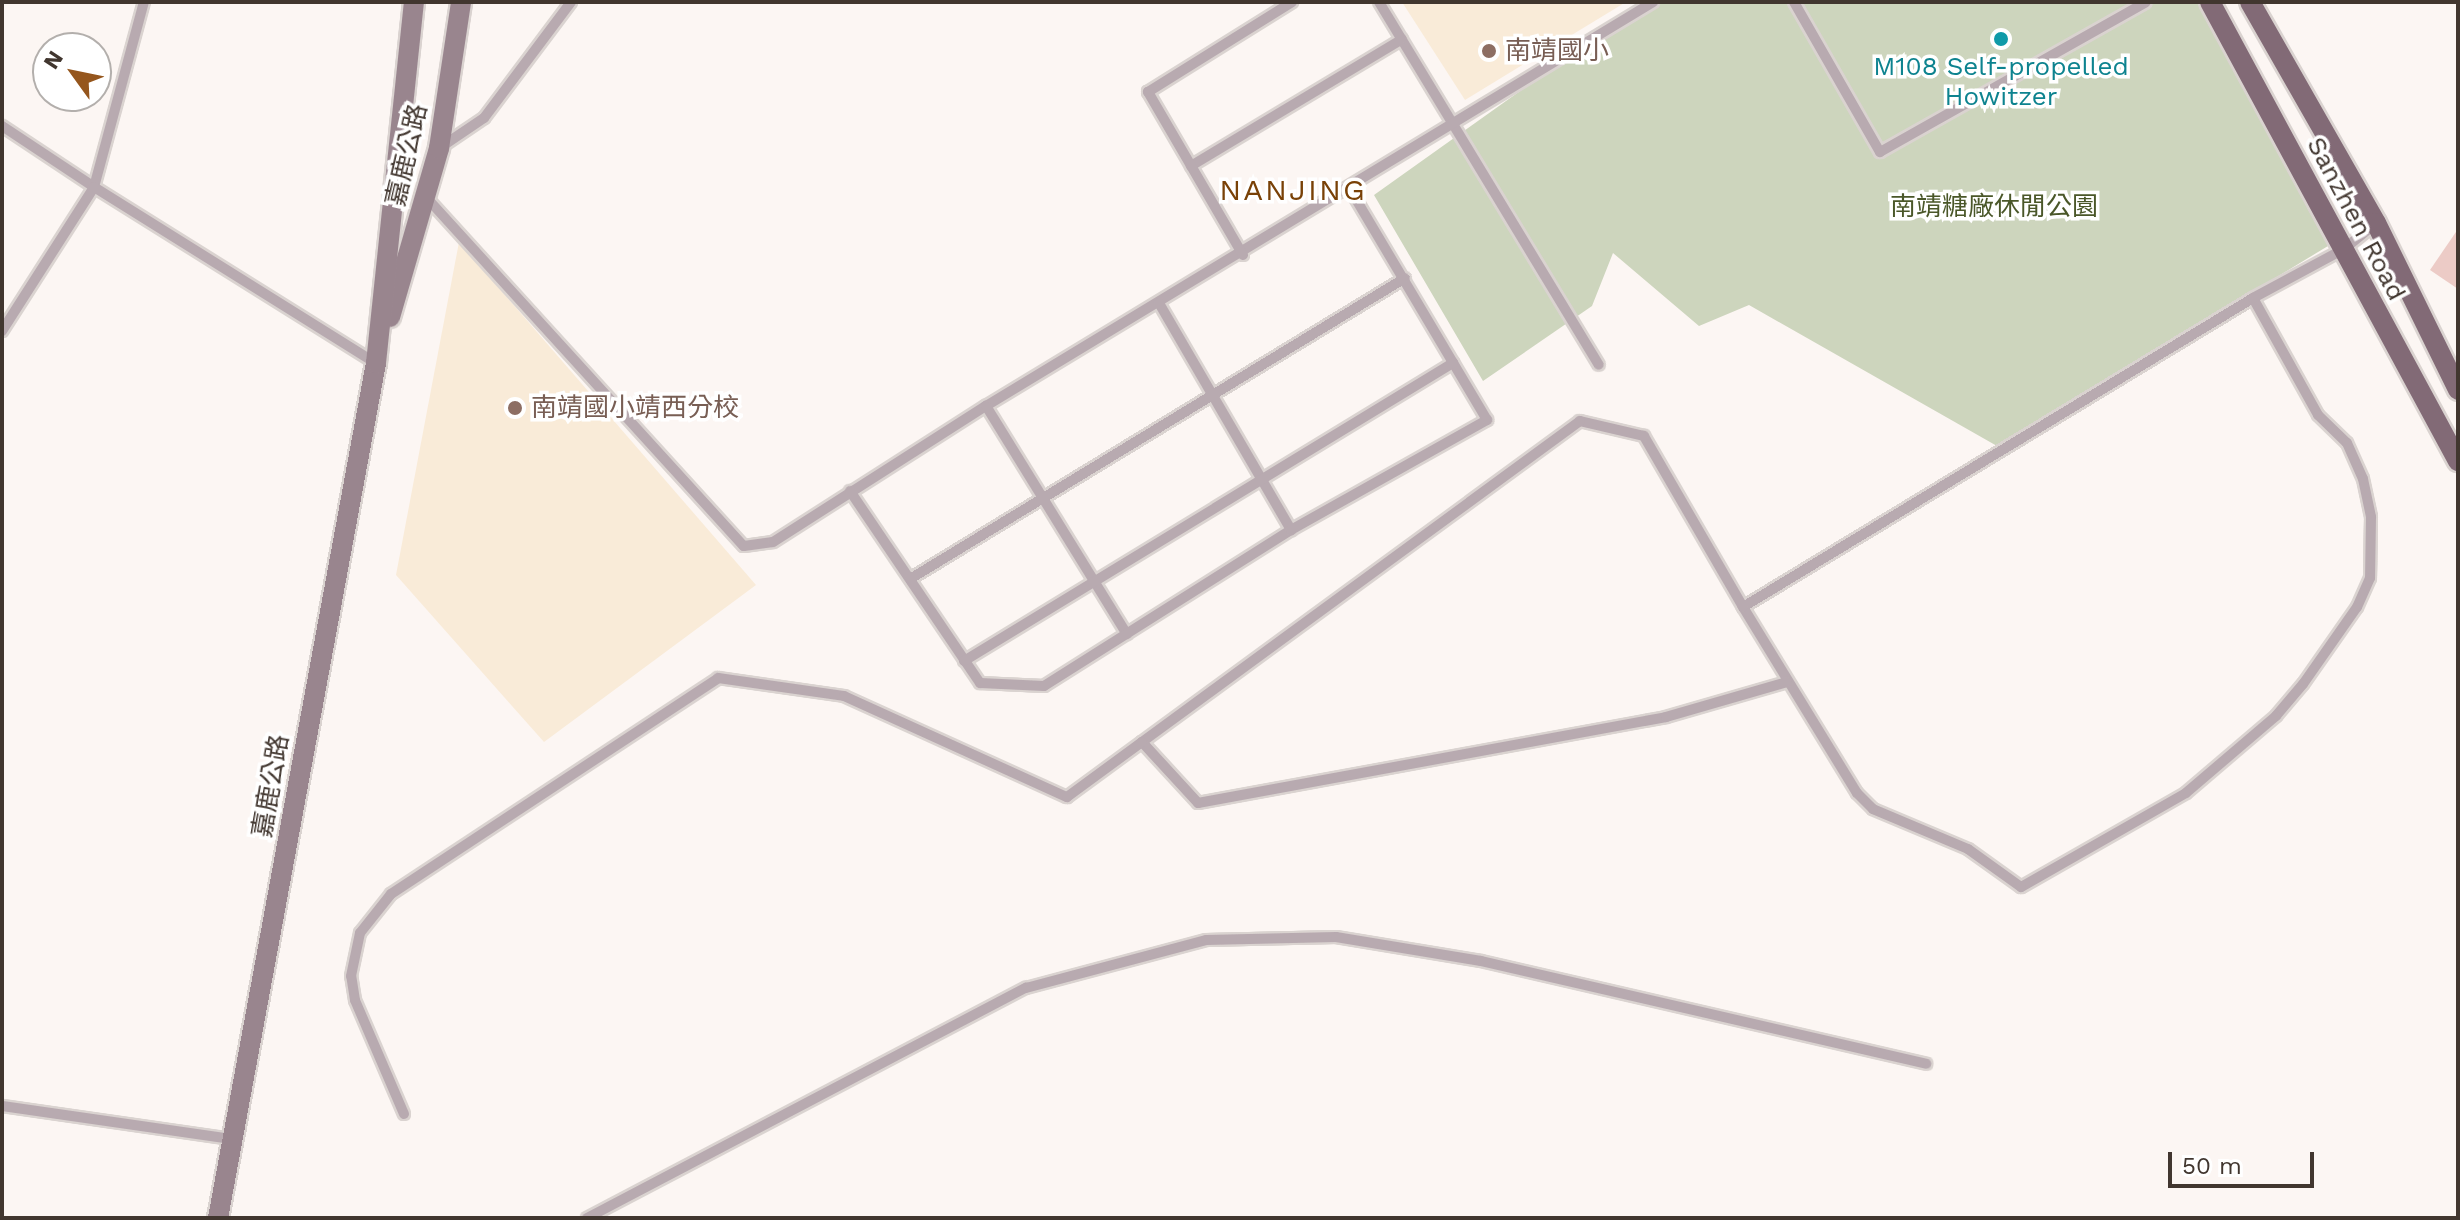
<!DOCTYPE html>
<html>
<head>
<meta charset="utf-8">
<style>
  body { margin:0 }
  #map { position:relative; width:2460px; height:1220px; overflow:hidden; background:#fcf6f3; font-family:"Work Sans","Noto Sans TC",sans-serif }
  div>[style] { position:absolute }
  .education>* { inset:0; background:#f9ebd8 }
  .green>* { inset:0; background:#cdd5bd }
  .building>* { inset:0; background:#eccbc6 }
  .roads { filter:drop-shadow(2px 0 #dad3d0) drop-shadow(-2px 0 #dad3d0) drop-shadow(0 2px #dad3d0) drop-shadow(0 -2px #dad3d0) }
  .lane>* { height:10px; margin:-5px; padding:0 5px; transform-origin:5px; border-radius:5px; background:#b8aab0 }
  .secondary>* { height:20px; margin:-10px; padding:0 10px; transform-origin:10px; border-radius:10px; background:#99858e }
  .primary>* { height:20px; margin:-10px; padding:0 10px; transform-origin:10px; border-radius:10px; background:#826a76 }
  .dots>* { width:22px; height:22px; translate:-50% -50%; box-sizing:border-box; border:4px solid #fff; border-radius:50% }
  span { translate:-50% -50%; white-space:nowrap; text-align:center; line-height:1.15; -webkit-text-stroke:7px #fff; paint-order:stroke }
  .education-label { font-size:26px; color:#785e54 }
  .left { translate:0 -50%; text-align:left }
  .culture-label { font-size:26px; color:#0d838f }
  .street-label { font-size:26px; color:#41362f }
  .park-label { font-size:26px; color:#4a5729 }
  .quarter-label { font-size:30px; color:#794107; letter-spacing:2px }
  .frame { position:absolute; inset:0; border:4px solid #41362f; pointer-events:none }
  .north { position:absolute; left:32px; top:32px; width:80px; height:80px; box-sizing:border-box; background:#fff; border:2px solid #b3afac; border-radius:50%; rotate:303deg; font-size:22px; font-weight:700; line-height:32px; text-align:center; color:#41362f }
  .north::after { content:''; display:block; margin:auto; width:28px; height:36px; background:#95561d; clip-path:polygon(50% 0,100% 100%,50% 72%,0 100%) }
  .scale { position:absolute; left:2168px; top:1152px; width:146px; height:36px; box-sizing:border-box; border:4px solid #41362f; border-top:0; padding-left:10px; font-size:24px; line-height:28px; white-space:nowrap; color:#41362f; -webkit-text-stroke:6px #fff; paint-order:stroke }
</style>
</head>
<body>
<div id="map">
  <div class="education">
    <div style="clip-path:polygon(1402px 2px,1626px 2px,1465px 100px)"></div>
    <div style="clip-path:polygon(459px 242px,756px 585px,544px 742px,396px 575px)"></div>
  </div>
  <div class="green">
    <div style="clip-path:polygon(1645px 2px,2197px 2px,2328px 246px,1997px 446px,1749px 305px,1699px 326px,1613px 253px,1592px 306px,1483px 381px,1374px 195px)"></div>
  </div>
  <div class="building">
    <div style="clip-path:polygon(2458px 229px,2458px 289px,2430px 270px)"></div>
  </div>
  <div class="roads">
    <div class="lane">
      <div style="left:1379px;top:2px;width:424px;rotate:58.8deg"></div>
      <div style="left:1794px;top:2px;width:173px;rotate:60.2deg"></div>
      <div style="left:1880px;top:152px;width:305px;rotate:-29.4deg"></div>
      <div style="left:2px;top:126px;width:110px;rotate:33.5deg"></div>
      <div style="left:94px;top:187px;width:192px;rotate:-74.9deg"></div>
      <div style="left:441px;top:147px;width:52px;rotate:-34deg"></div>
      <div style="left:484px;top:118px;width:145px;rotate:-53.1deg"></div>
      <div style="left:1191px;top:166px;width:246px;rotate:-31deg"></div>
      <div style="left:426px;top:197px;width:472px;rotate:47.7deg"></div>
      <div style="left:744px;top:546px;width:29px;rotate:-8deg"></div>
      <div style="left:773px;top:542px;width:253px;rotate:-32.6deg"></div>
      <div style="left:986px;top:406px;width:780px;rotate:-31.2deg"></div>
      <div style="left:1243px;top:255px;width:189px;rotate:-120.2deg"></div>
      <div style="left:1148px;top:92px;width:170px;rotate:-32deg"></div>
      <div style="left:2253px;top:298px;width:134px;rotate:60.9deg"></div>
      <div style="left:2318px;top:415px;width:40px;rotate:44deg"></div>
      <div style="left:2347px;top:443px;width:39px;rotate:66deg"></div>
      <div style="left:2363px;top:479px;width:39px;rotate:78deg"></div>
      <div style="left:2371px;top:517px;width:61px;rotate:90.9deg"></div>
      <div style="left:2370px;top:578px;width:32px;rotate:114deg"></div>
      <div style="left:2357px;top:607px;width:94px;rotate:125deg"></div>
      <div style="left:2303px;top:684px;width:42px;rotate:130.2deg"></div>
      <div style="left:2276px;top:716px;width:118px;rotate:139.5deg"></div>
      <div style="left:2186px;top:793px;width:190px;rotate:150.3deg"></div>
      <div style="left:2021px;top:887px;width:65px;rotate:-144.4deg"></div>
      <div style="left:1968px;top:849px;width:103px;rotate:-157.2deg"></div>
      <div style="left:1873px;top:809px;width:23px;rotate:-135deg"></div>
      <div style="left:1857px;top:793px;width:218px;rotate:-121.5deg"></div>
      <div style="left:1743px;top:607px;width:596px;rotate:-31.21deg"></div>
      <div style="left:2253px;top:298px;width:103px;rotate:-28.3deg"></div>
      <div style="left:2344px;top:249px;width:41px;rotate:-39.1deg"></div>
      <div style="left:1159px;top:303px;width:263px;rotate:59.8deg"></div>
      <div style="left:2px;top:331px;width:171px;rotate:-57.4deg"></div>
      <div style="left:94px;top:187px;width:332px;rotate:32deg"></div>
      <div style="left:986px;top:406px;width:268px;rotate:58.3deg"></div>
      <div style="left:850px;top:491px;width:232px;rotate:55.9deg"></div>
      <div style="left:980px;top:683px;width:64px;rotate:2.7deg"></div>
      <div style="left:1044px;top:686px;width:292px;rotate:-32.3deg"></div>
      <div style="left:1291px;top:530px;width:225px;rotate:-29.3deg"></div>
      <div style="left:1487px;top:420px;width:270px;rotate:-120.7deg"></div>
      <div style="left:910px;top:579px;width:579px;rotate:-31.3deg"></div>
      <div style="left:1743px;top:607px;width:198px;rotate:-120.1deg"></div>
      <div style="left:1644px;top:436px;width:66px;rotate:-166.8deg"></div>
      <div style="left:1580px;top:421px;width:543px;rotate:143.76deg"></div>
      <div style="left:1142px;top:742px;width:83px;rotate:47.4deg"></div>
      <div style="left:1198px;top:803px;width:476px;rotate:-10.4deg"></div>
      <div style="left:1666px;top:717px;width:126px;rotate:-16.1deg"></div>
      <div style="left:964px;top:661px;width:573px;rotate:-31.36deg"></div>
      <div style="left:2px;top:1106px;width:232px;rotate:8.2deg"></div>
      <div style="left:404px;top:1114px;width:124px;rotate:-113.3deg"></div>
      <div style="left:355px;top:1000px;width:24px;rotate:-99deg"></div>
      <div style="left:351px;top:976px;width:44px;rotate:-78.2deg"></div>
      <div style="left:360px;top:933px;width:50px;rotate:-51.5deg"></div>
      <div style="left:391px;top:894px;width:392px;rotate:-33.4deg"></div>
      <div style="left:718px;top:678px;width:127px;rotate:8.1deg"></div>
      <div style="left:844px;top:696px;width:245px;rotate:24.4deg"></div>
      <div style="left:1067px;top:797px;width:93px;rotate:-36.3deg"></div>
      <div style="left:587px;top:1218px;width:496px;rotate:-27.7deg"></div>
      <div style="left:1026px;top:988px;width:186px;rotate:-14.9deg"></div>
      <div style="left:1206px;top:940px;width:130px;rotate:-1.3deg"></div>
      <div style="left:1336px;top:937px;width:147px;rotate:9.4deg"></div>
      <div style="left:1481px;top:961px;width:457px;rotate:13deg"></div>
    </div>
    <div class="secondary">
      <div style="left:390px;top:317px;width:176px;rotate:-73.8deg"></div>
      <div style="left:439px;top:148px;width:148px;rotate:-81.4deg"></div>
      <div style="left:218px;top:1218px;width:869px;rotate:-79.53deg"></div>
      <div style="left:376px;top:363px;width:363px;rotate:-84deg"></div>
    </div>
    <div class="primary">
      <div style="left:2210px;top:2px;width:522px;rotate:61.62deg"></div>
      <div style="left:2250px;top:2px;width:254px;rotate:60.3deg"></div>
      <div style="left:2376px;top:223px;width:186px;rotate:63.8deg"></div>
    </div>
  </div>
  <div class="dots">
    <div style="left:2001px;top:39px;background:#0f9aa8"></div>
    <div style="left:1489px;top:51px;background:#8d6e63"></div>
    <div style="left:515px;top:408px;background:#8d6e63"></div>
  </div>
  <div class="education-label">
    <span class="left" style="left:1505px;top:51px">南靖國小</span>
    <span class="left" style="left:531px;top:408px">南靖國小靖西分校</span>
  </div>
  <div class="culture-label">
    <span style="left:2001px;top:82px">M108 Self-propelled<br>Howitzer</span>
  </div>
  <div class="street-label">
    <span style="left:407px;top:155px;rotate:-77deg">嘉鹿公路</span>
    <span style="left:2356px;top:219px;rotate:62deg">Sanzhen Road</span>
    <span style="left:271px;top:786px;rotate:-80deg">嘉鹿公路</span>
  </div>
  <div class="park-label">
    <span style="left:1994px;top:207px">南靖糖廠休閒公園</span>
  </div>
  <div class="quarter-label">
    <span style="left:1293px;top:190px">NANJING</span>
  </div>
  <div class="frame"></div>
  <div class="north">N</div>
  <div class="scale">50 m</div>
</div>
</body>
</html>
